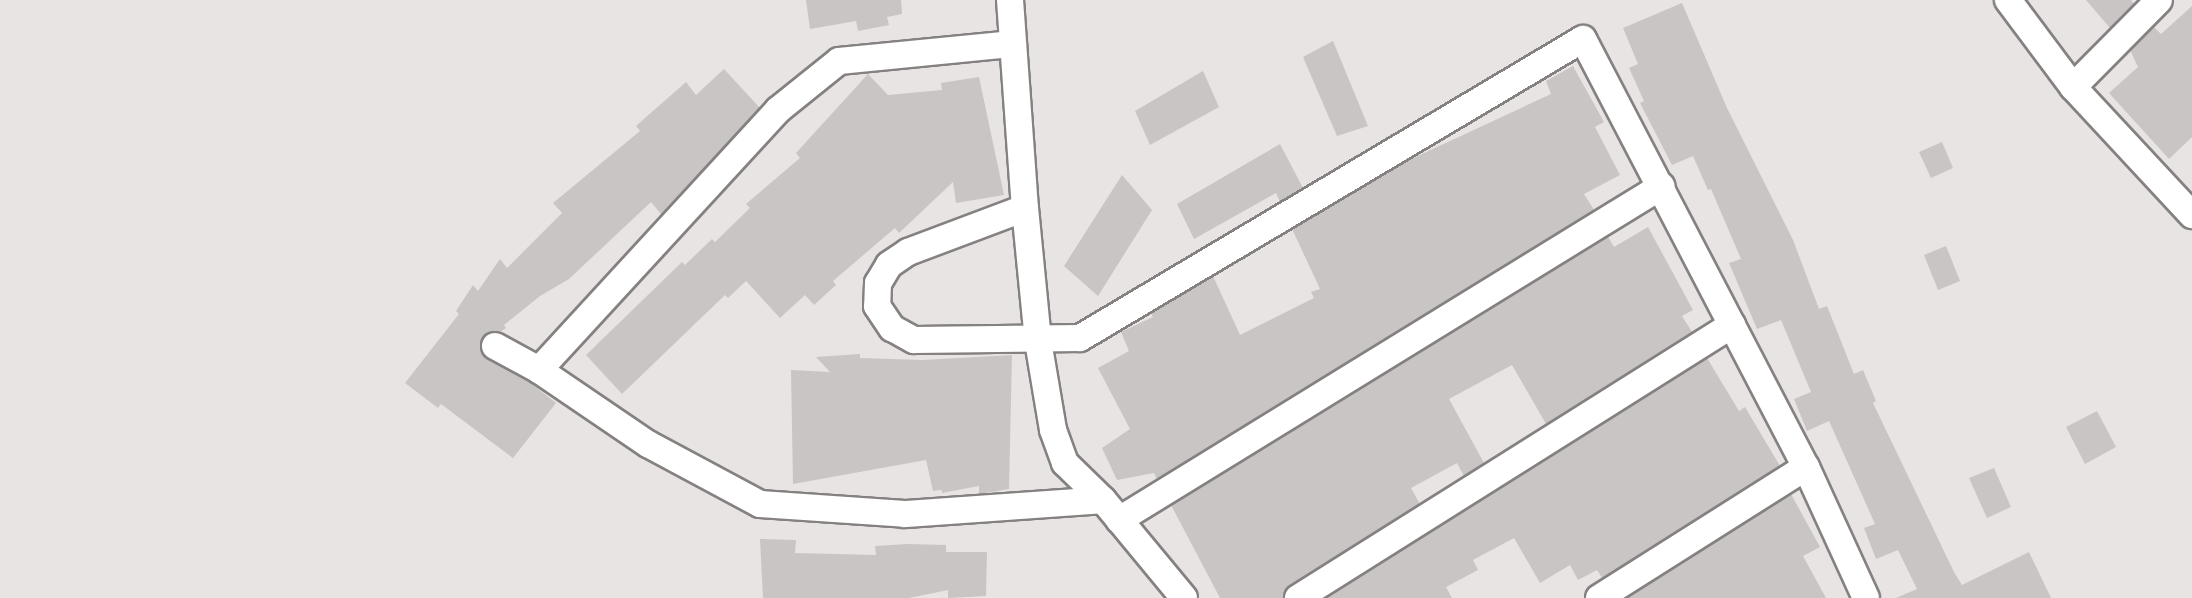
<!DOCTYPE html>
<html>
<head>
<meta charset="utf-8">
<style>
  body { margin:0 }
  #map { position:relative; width:2192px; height:598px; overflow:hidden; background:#e8e4e3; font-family:Inter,sans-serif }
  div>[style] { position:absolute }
  .building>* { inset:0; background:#c9c5c4 }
  .roads { filter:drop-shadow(2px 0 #858181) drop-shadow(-2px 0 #858181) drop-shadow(0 2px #858181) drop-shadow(0 -2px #858181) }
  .street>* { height:26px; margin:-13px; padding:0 13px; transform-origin:13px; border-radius:13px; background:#fff }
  span { translate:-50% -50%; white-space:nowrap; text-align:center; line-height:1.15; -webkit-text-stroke:4.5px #e8e4e3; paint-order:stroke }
</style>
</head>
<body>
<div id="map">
  <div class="building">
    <div style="clip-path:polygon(806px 0,901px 0,902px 14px,887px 17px,889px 25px,858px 31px,856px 21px,810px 29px)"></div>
    <div style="clip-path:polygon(2086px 0,2131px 0,2134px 4px,2110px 28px)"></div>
    <div style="clip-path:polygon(1682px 3px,1727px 108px,1793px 240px,1819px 309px,1827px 306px,1854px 374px,1863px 370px,1876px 401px,1873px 403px,1954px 572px,1962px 585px,2029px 552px,2051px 598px,1896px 598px,1917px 589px,1898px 550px,1876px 559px,1864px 528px,1875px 524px,1829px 421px,1807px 431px,1794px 399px,1811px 392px,1781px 320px,1757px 329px,1729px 263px,1741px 259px,1711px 189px,1708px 190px,1693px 156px,1672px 165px,1640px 103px,1644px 101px,1629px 68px,1638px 64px,1623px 28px)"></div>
    <div style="clip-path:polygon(2192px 6px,2192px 137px,2169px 159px,2109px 93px,2138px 67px,2130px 50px,2154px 27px,2161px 34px)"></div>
    <div style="clip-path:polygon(1333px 41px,1368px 126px,1337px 136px,1303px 57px)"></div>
    <div style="clip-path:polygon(1573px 66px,1604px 122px,1595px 127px,1620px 175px,1584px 194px,1594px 210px,1157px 479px,1154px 473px,1117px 480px,1102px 448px,1130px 429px,1098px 368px,1129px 351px,1121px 332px,1153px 317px,1151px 313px,1213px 276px,1240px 335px,1314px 298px,1311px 292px,1320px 289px,1292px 229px,1407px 161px,1551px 94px,1546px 81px)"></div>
    <div style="clip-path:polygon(724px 69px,760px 108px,665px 211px,661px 214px,651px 202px,569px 279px,540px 296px,504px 325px,506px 328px,500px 332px,488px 333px,482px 339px,482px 353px,487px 359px,529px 382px,556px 403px,513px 458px,441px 404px,438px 408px,405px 383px,459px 314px,456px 311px,473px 285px,478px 291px,500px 259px,507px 268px,562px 213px,553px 203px,640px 131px,636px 126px,686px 82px,696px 95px)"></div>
    <div style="clip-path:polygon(1203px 71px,1219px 107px,1150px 145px,1135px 111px)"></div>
    <div style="clip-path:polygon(868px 74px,888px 95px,942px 90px,941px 83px,979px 77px,1004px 195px,956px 203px,953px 182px,899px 233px,895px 228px,833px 281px,836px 285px,814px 305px,805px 295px,780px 318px,746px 281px,728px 298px,725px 295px,622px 394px,586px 355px,682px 262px,685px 265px,712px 239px,715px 242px,750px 208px,746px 204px,800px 158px,796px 153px)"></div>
    <div style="clip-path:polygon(1942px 142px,1953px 168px,1931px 178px,1919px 152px)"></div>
    <div style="clip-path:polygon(1280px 144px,1303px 188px,1280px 202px,1276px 193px,1194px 239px,1177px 204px)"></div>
    <div style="clip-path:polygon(1122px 175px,1152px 210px,1098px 296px,1064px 266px)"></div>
    <div style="clip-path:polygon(1648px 227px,1693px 310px,1682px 316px,1692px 332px,1546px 424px,1512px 365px,1449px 399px,1484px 463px,1464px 476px,1457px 463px,1411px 488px,1420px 504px,1290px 585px,1283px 598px,1220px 598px,1171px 505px,1608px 237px,1614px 247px)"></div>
    <div style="clip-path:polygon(1946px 246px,1960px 281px,1938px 290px,1924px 255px)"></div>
    <div style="clip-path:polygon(860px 354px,860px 358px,923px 360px,1012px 355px,1009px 489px,979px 494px,979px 486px,942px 493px,942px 490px,933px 491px,926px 460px,793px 484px,791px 370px,830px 372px,816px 357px)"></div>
    <div style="clip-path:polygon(1707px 358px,1739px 411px,1745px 407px,1780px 466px,1602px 578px,1597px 570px,1578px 580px,1570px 565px,1540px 583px,1514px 538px,1473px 560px,1478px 570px,1446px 587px,1452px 598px,1326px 598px)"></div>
    <div style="clip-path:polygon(2097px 411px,2116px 447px,2085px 464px,2066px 427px)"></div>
    <div style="clip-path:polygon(1994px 468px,2011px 507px,1987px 518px,1969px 478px)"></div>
    <div style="clip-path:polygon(1791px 494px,1820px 547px,1803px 556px,1826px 598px,1627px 598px)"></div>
    <div style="clip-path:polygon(760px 539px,796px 540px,795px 553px,876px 555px,875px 546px,907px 544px,946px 545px,946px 552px,987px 552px,986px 596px,948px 598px,948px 590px,909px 598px,763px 598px)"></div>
  </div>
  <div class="roads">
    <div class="street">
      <div style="left:1010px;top:0;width:209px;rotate:85.9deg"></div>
      <div style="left:1025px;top:208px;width:134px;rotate:84.4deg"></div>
      <div style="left:1038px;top:341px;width:90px;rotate:80.4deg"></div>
      <div style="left:1053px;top:430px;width:35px;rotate:70deg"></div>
      <div style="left:1065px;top:463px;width:53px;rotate:44.2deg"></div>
      <div style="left:1103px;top:500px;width:127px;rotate:50.4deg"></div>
      <div style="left:2008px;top:0;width:109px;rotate:53.2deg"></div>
      <div style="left:2073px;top:87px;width:175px;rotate:47.1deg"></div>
      <div style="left:2073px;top:87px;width:122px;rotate:-45.3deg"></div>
      <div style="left:1025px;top:208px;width:125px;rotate:159.4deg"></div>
      <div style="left:908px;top:252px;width:23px;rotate:146deg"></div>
      <div style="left:889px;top:265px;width:21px;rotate:121deg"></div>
      <div style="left:878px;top:283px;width:23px;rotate:92deg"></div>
      <div style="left:877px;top:306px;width:27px;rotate:56deg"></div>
      <div style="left:892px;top:328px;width:25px;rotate:29deg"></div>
      <div style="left:914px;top:340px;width:166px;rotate:-0.7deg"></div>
      <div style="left:1080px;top:338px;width:585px;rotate:-30.73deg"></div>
      <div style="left:1583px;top:39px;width:483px;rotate:62.5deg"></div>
      <div style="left:1806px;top:467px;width:144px;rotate:65.4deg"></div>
      <div style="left:495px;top:346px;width:50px;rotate:28.6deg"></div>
      <div style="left:539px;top:370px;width:132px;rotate:34.2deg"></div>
      <div style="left:648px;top:444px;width:127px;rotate:28.2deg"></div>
      <div style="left:760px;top:504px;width:145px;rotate:3.9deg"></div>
      <div style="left:905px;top:514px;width:198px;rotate:-4deg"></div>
      <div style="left:539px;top:370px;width:353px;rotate:-47.4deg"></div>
      <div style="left:778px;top:110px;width:78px;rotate:-38.8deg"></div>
      <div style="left:839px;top:61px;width:175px;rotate:-5.6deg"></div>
      <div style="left:1119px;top:520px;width:637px;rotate:-31.6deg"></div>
      <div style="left:1298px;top:598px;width:513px;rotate:-32.17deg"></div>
      <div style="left:1599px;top:598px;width:245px;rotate:-32.3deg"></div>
    </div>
  </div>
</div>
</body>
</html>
